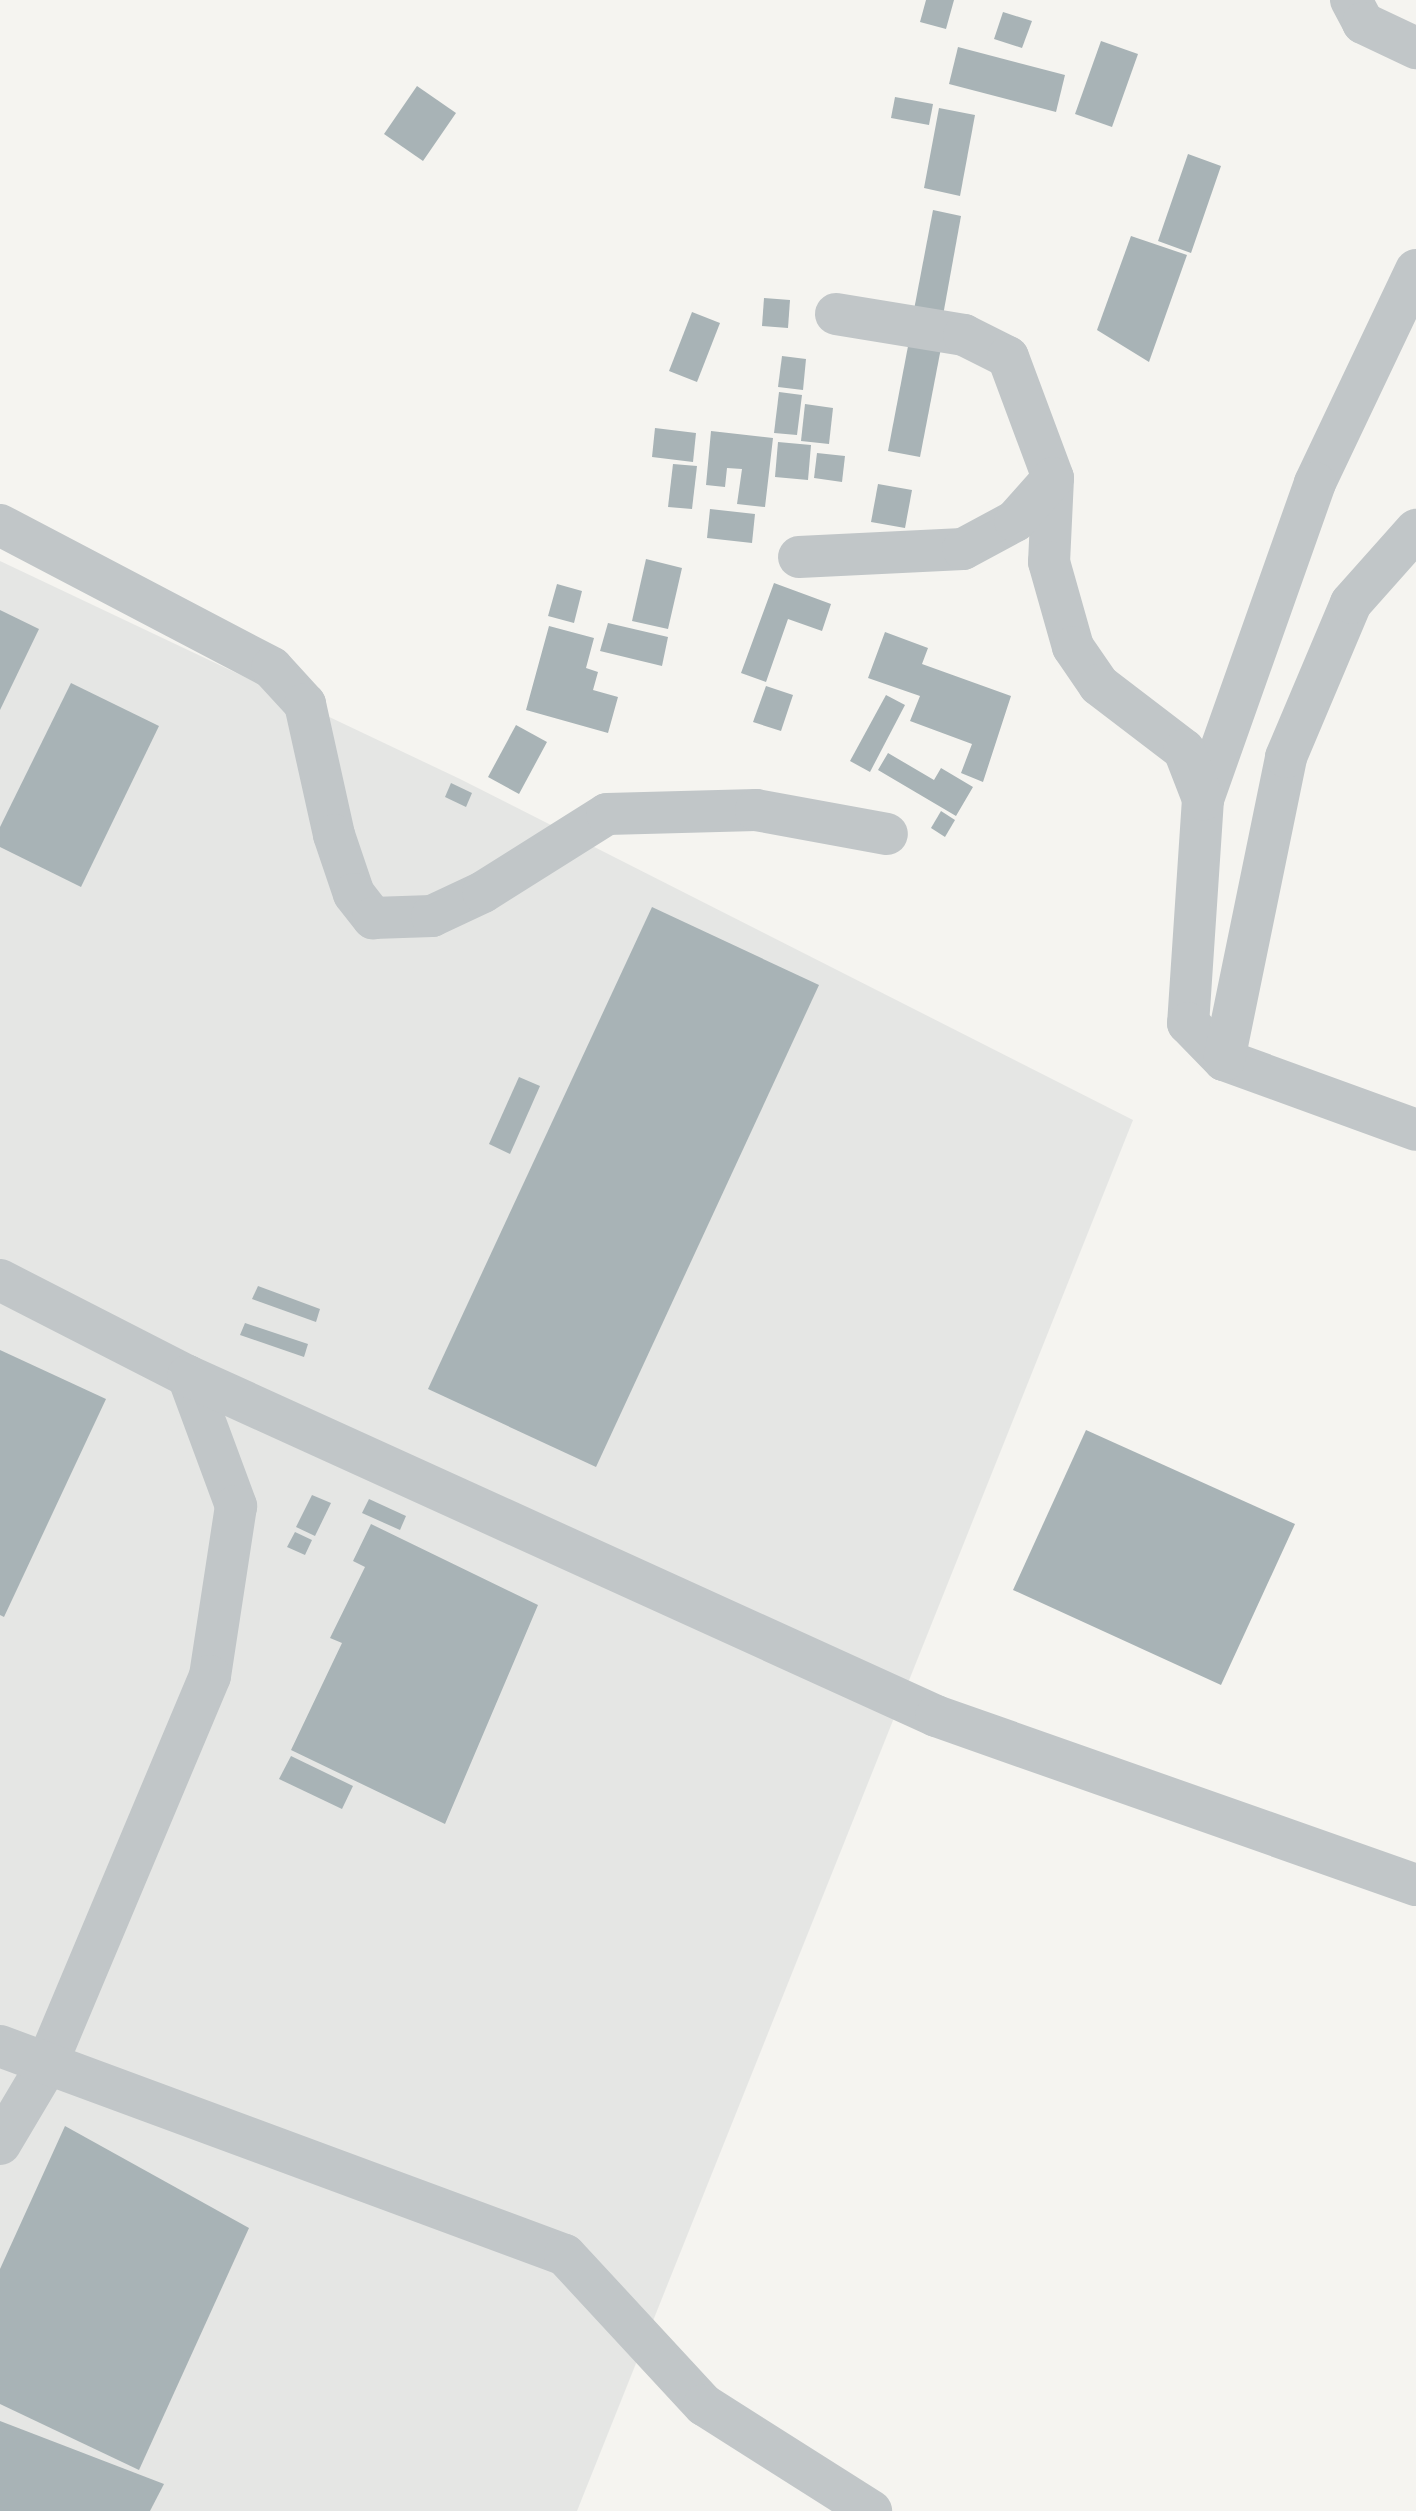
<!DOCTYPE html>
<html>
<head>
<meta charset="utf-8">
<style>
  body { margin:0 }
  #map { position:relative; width:1416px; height:2511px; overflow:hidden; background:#f5f4f0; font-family:"Work Sans",sans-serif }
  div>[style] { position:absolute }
  .built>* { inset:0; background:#e5e6e4 }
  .building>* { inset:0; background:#a8b3b6 }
  .minor>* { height:42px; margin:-21px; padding:0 21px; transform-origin:21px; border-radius:21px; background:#c1c6c8 }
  span { translate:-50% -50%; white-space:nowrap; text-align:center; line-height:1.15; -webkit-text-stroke:10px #fff; paint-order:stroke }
</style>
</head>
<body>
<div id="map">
  <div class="built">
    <div style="clip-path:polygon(0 561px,460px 779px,1133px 1120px,577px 2511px,0 2511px)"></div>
  </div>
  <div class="building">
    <div style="clip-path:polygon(926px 0,954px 0,946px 29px,920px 22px)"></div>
    <div style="clip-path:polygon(1003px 12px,1032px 21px,1022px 48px,994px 39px)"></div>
    <div style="clip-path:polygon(1101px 41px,1138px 54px,1112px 127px,1075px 114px)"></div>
    <div style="clip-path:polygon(958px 47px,1065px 75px,1056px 112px,949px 84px)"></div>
    <div style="clip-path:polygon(417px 86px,456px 113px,423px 161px,384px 134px)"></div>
    <div style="clip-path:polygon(895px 97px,933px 104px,929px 125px,891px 118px)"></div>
    <div style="clip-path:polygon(939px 108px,975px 115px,960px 196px,924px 188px)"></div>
    <div style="clip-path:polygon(1188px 154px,1221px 166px,1191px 253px,1158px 241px)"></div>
    <div style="clip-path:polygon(933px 210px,961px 216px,942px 321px,913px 315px)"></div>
    <div style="clip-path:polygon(1131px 236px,1187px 255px,1149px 362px,1097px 330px)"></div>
    <div style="clip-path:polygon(764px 298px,790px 300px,788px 328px,762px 326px)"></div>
    <div style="clip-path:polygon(692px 312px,720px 323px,697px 382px,669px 371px)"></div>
    <div style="clip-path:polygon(909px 341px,941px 348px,920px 457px,888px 451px)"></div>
    <div style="clip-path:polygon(782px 356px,806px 359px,803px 390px,778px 387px)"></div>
    <div style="clip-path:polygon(779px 392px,802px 395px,797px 435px,774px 433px)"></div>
    <div style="clip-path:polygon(805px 404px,833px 408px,829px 444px,801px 441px)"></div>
    <div style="clip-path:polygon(655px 428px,696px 433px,693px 462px,652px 457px)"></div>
    <div style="clip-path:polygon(711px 431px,773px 438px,765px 507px,737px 504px,742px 469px,727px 468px,725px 487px,706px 485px)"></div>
    <div style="clip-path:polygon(778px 442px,811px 445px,808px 480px,775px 477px)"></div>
    <div style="clip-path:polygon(817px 453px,845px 456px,842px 482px,814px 478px)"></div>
    <div style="clip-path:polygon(673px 464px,697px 466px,692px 509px,668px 507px)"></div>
    <div style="clip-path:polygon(878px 484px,912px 490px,905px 528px,871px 522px)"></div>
    <div style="clip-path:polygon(710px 509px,755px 514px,752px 543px,707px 538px)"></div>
    <div style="clip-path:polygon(646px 559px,682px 568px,668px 629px,632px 621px)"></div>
    <div style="clip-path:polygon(774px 583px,831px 604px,822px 631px,788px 619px,766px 682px,741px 673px)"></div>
    <div style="clip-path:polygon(557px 584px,582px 591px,574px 623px,548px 616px)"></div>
    <div style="clip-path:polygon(0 610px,39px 629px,0 710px)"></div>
    <div style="clip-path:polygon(608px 623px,668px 637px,662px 666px,600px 651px)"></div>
    <div style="clip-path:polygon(549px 626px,594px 638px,586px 668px,598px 672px,593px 690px,618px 697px,608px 733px,526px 710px)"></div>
    <div style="clip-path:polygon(885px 632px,928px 648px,922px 664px,1011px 696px,983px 782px,961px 773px,972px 744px,910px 721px,920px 696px,868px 678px)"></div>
    <div style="clip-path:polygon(71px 683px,159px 726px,81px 887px,0 847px,0 827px)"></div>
    <div style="clip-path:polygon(766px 686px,793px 695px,781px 731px,753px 722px)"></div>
    <div style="clip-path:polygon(886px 695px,905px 705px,870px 772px,850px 761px)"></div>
    <div style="clip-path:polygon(516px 725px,547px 742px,519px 794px,488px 777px)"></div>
    <div style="clip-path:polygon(888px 753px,934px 780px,941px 768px,973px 787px,956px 816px,878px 770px)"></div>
    <div style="clip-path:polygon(451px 783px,472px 793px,466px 807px,445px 797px)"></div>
    <div style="clip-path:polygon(941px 811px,955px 820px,945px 837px,931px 828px)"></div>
    <div style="clip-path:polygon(652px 907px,819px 985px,596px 1467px,428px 1389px)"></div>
    <div style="clip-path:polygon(519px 1077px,540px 1086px,510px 1154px,489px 1144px)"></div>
    <div style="clip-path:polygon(258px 1286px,320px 1309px,316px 1322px,252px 1299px)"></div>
    <div style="clip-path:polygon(245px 1323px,308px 1344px,304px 1357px,240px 1335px)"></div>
    <div style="clip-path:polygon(0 1350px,106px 1399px,4px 1617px,0 1615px)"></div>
    <div style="clip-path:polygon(1086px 1430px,1295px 1524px,1221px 1685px,1013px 1590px)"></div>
    <div style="clip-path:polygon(312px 1495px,331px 1503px,315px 1536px,296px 1527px)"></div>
    <div style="clip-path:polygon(369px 1499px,406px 1516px,400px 1530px,362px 1513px)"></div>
    <div style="clip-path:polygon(371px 1524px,538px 1605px,445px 1824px,291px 1750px,342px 1643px,330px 1638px,365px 1567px,353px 1561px)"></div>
    <div style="clip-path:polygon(295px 1532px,312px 1540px,305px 1555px,287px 1547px)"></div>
    <div style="clip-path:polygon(291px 1756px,353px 1786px,342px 1809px,279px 1779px)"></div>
    <div style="clip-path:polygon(65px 2126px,249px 2228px,139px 2470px,0 2404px,0 2269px)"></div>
    <div style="clip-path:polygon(0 2421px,164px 2484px,150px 2511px,0 2511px)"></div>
  </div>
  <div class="minor">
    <div style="left:1351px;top:0;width:26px;rotate:62deg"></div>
    <div style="left:1363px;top:23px;width:59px;rotate:25.3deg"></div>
    <div style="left:1416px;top:270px;width:236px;rotate:115.4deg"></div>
    <div style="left:1315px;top:483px;width:335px;rotate:109.5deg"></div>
    <div style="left:1203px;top:799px;width:225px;rotate:93.8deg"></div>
    <div style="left:1188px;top:1023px;width:52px;rotate:45.8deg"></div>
    <div style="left:1224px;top:1060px;width:204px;rotate:20deg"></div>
    <div style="left:836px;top:314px;width:130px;rotate:9.3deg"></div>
    <div style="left:964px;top:335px;width:49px;rotate:26.6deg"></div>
    <div style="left:1008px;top:357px;width:129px;rotate:69.6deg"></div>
    <div style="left:1053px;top:478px;width:84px;rotate:92.7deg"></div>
    <div style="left:1049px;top:562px;width:88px;rotate:74.2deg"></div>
    <div style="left:1073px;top:647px;width:46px;rotate:55.6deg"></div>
    <div style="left:1099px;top:685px;width:107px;rotate:37.4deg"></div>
    <div style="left:1184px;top:750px;width:53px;rotate:68.8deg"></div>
    <div style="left:0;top:525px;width:307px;rotate:27.7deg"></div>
    <div style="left:272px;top:668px;width:49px;rotate:47.5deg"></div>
    <div style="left:305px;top:704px;width:134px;rotate:77.5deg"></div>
    <div style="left:334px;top:835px;width:62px;rotate:71.3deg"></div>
    <div style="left:354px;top:894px;width:31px;rotate:52deg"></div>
    <div style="left:373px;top:918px;width:59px;rotate:-1.9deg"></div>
    <div style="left:432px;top:916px;width:56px;rotate:-25.2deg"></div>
    <div style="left:483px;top:892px;width:146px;rotate:-32.2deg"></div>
    <div style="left:607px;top:814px;width:149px;rotate:-1.5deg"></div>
    <div style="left:756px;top:810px;width:133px;rotate:10.4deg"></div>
    <div style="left:799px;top:557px;width:164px;rotate:-2.8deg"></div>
    <div style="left:963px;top:549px;width:59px;rotate:-28.3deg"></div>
    <div style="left:1015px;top:521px;width:57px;rotate:-48.5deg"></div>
    <div style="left:1224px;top:1060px;width:309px;rotate:-78.4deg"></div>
    <div style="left:1286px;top:757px;width:167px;rotate:-67.1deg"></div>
    <div style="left:1351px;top:603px;width:98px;rotate:-48.3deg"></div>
    <div style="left:0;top:1280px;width:211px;rotate:27.1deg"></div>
    <div style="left:188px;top:1376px;width:139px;rotate:69.7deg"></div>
    <div style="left:236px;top:1506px;width:172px;rotate:98.7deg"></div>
    <div style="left:210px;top:1676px;width:428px;rotate:112.8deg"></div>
    <div style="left:44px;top:2070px;width:86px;rotate:120.7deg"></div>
    <div style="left:188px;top:1376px;width:822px;rotate:24.44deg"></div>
    <div style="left:936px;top:1716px;width:509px;rotate:19.4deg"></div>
    <div style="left:0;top:2046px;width:602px;rotate:20.3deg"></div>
    <div style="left:565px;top:2255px;width:205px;rotate:47.2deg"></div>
    <div style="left:704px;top:2405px;width:198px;rotate:32.4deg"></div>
  </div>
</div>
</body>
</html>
